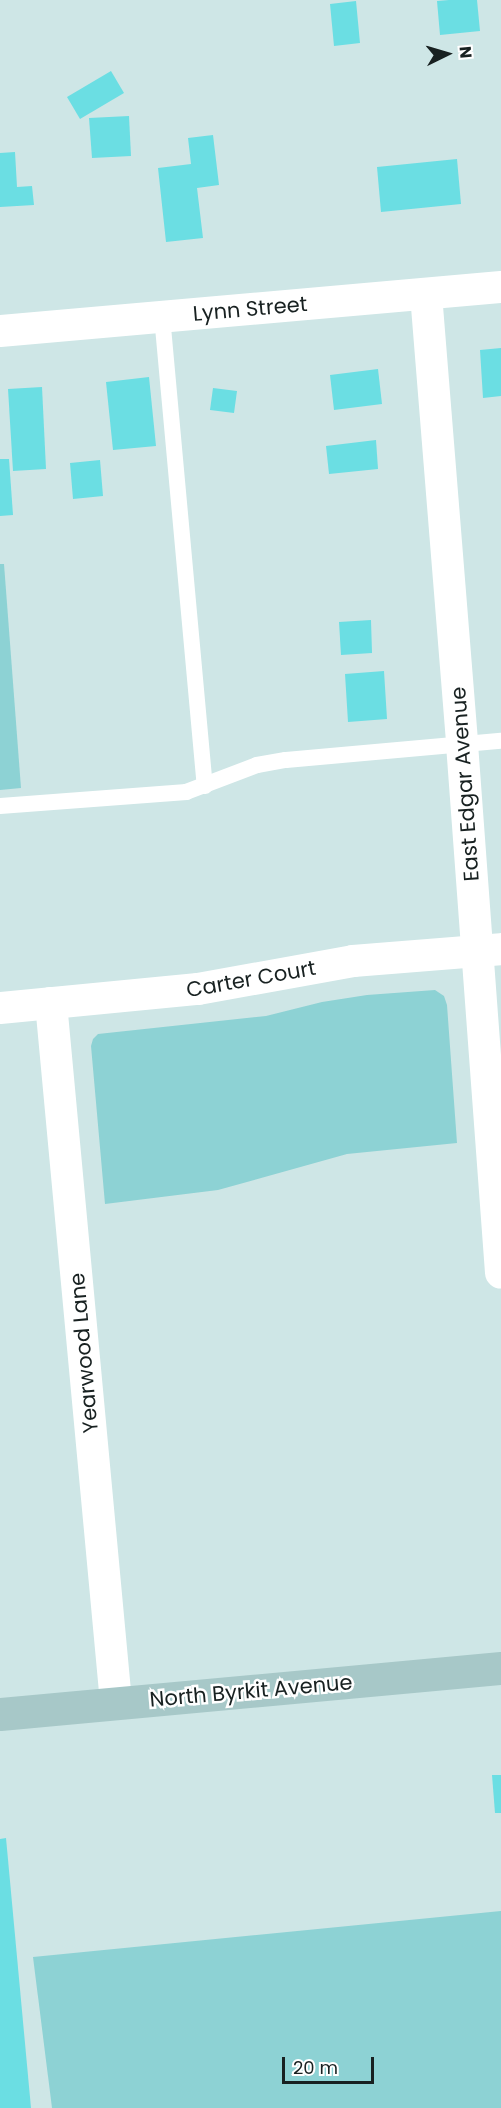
<!DOCTYPE html>
<html>
<head>
<meta charset="utf-8">
<style>
  body { margin:0 }
  #map { position:relative; width:501px; height:2108px; overflow:hidden; background:#cee6e6; font-family:Poppins,sans-serif }
  div>[style] { position:absolute }
  .green>* { inset:0; background:#8dd2d4 }
  .building>* { inset:0; background:#6bdee3 }
  .lane>* { height:16px; margin:-8px; padding:0 8px; transform-origin:8px; border-radius:8px; background:#fff }
  .street>* { height:32px; margin:-16px; padding:0 16px; transform-origin:16px; border-radius:16px; background:#fff }
  .secondary>* { height:33px; margin:-16.5px; padding:0 16.5px; transform-origin:16.5px; border-radius:16.5px; background:#a7c8c8 }
  span { translate:-50% -50%; white-space:nowrap; text-align:center; line-height:1.15; -webkit-text-stroke:5px #fff; paint-order:stroke }
  .street-label { font-size:21px; color:#182121 }
  .north { position:absolute; left:417px; top:24px; width:60px; height:60px; -webkit-text-stroke:4px #fff; paint-order:stroke; rotate:85deg; font-size:16px; font-weight:700; line-height:24px; text-align:center; color:#182121 }
  .north::after { content:''; display:block; margin:auto; width:21px; height:27px; background:#182121; clip-path:polygon(50% 0,100% 100%,50% 72%,0 100%) }
  .scale { position:absolute; left:282px; top:2057px; width:92px; height:27px; box-sizing:border-box; border:3px solid #182121; border-top:0; padding-left:8px; font-size:18px; line-height:21px; white-space:nowrap; color:#182121; -webkit-text-stroke:4px #fff; paint-order:stroke }
</style>
</head>
<body>
<div id="map">
  <div class="green">
    <div style="clip-path:polygon(0 564px,4px 564px,21px 788px,0 790px)"></div>
    <div style="clip-path:polygon(435px 990px,444px 996px,447px 1005px,457px 1143px,347px 1154px,218px 1190px,105px 1204px,91px 1046px,93px 1039px,98px 1034px,266px 1016px,322px 1002px,367px 995px)"></div>
    <div style="clip-path:polygon(501px 1911px,501px 2108px,52px 2108px,33px 1957px)"></div>
  </div>
  <div class="building">
    <div style="clip-path:polygon(449px 0,477px 0,480px 31px,440px 35px,437px 1px)"></div>
    <div style="clip-path:polygon(356px 1px,360px 43px,334px 46px,330px 4px)"></div>
    <div style="clip-path:polygon(111px 71px,124px 93px,80px 119px,67px 97px)"></div>
    <div style="clip-path:polygon(129px 116px,131px 156px,92px 158px,89px 118px)"></div>
    <div style="clip-path:polygon(213px 135px,219px 185px,197px 188px,203px 238px,166px 242px,158px 168px,191px 164px,188px 138px)"></div>
    <div style="clip-path:polygon(15px 152px,17px 187px,32px 186px,34px 205px,0 207px,0 153px)"></div>
    <div style="clip-path:polygon(457px 159px,461px 204px,381px 212px,377px 167px)"></div>
    <div style="clip-path:polygon(501px 348px,501px 396px,483px 398px,480px 350px)"></div>
    <div style="clip-path:polygon(378px 369px,382px 404px,334px 410px,330px 375px)"></div>
    <div style="clip-path:polygon(149px 377px,156px 446px,113px 450px,106px 382px)"></div>
    <div style="clip-path:polygon(42px 387px,46px 469px,13px 471px,8px 389px)"></div>
    <div style="clip-path:polygon(213px 388px,237px 391px,234px 413px,210px 410px)"></div>
    <div style="clip-path:polygon(376px 440px,378px 469px,329px 474px,326px 446px)"></div>
    <div style="clip-path:polygon(0 459px,9px 459px,13px 515px,0 516px)"></div>
    <div style="clip-path:polygon(100px 460px,103px 496px,73px 499px,70px 463px)"></div>
    <div style="clip-path:polygon(371px 620px,372px 653px,341px 655px,339px 622px)"></div>
    <div style="clip-path:polygon(384px 671px,387px 719px,348px 722px,345px 674px)"></div>
    <div style="clip-path:polygon(492px 1775px,501px 1775px,501px 1813px,495px 1813px)"></div>
    <div style="clip-path:polygon(6px 1838px,31px 2108px,0 2108px,0 1839px)"></div>
  </div>
  <div class="lane">
    <div style="left:162px;top:316px;width:472px;rotate:84.8deg"></div>
    <div style="left:0;top:806px;width:187px;rotate:-4.3deg"></div>
    <div style="left:186px;top:792px;width:76px;rotate:-20.8deg"></div>
    <div style="left:257px;top:765px;width:29px;rotate:-10deg"></div>
    <div style="left:286px;top:760px;width:216px;rotate:-5.1deg"></div>
  </div>
  <div class="street">
    <div style="left:426px;top:294px;width:451px;rotate:85.4deg"></div>
    <div style="left:462px;top:744px;width:530px;rotate:85.78deg"></div>
    <div style="left:0;top:331px;width:503px;rotate:-5.02deg"></div>
    <div style="left:51px;top:1003px;width:703px;rotate:84.69deg"></div>
    <div style="left:0;top:1008px;width:199px;rotate:-5.5deg"></div>
    <div style="left:198px;top:989px;width:158px;rotate:-10.2deg"></div>
    <div style="left:353px;top:961px;width:148px;rotate:-4.6deg"></div>
  </div>
  <div class="secondary">
    <div style="left:0;top:1714px;width:503px;rotate:-5.25deg"></div>
  </div>
  <div class="street-label">
    <span style="left:250px;top:309px;rotate:-5deg">Lynn Street</span>
    <span style="left:465px;top:784px;rotate:-94deg">East Edgar Avenue</span>
    <span style="left:251px;top:979px;rotate:-10deg">Carter Court</span>
    <span style="left:84px;top:1353px;rotate:-95deg">Yearwood Lane</span>
    <span style="left:251px;top:1691px;rotate:-5deg">North Byrkit Avenue</span>
  </div>
  <div class="north">N</div>
  <div class="scale">20 m</div>
</div>
</body>
</html>
